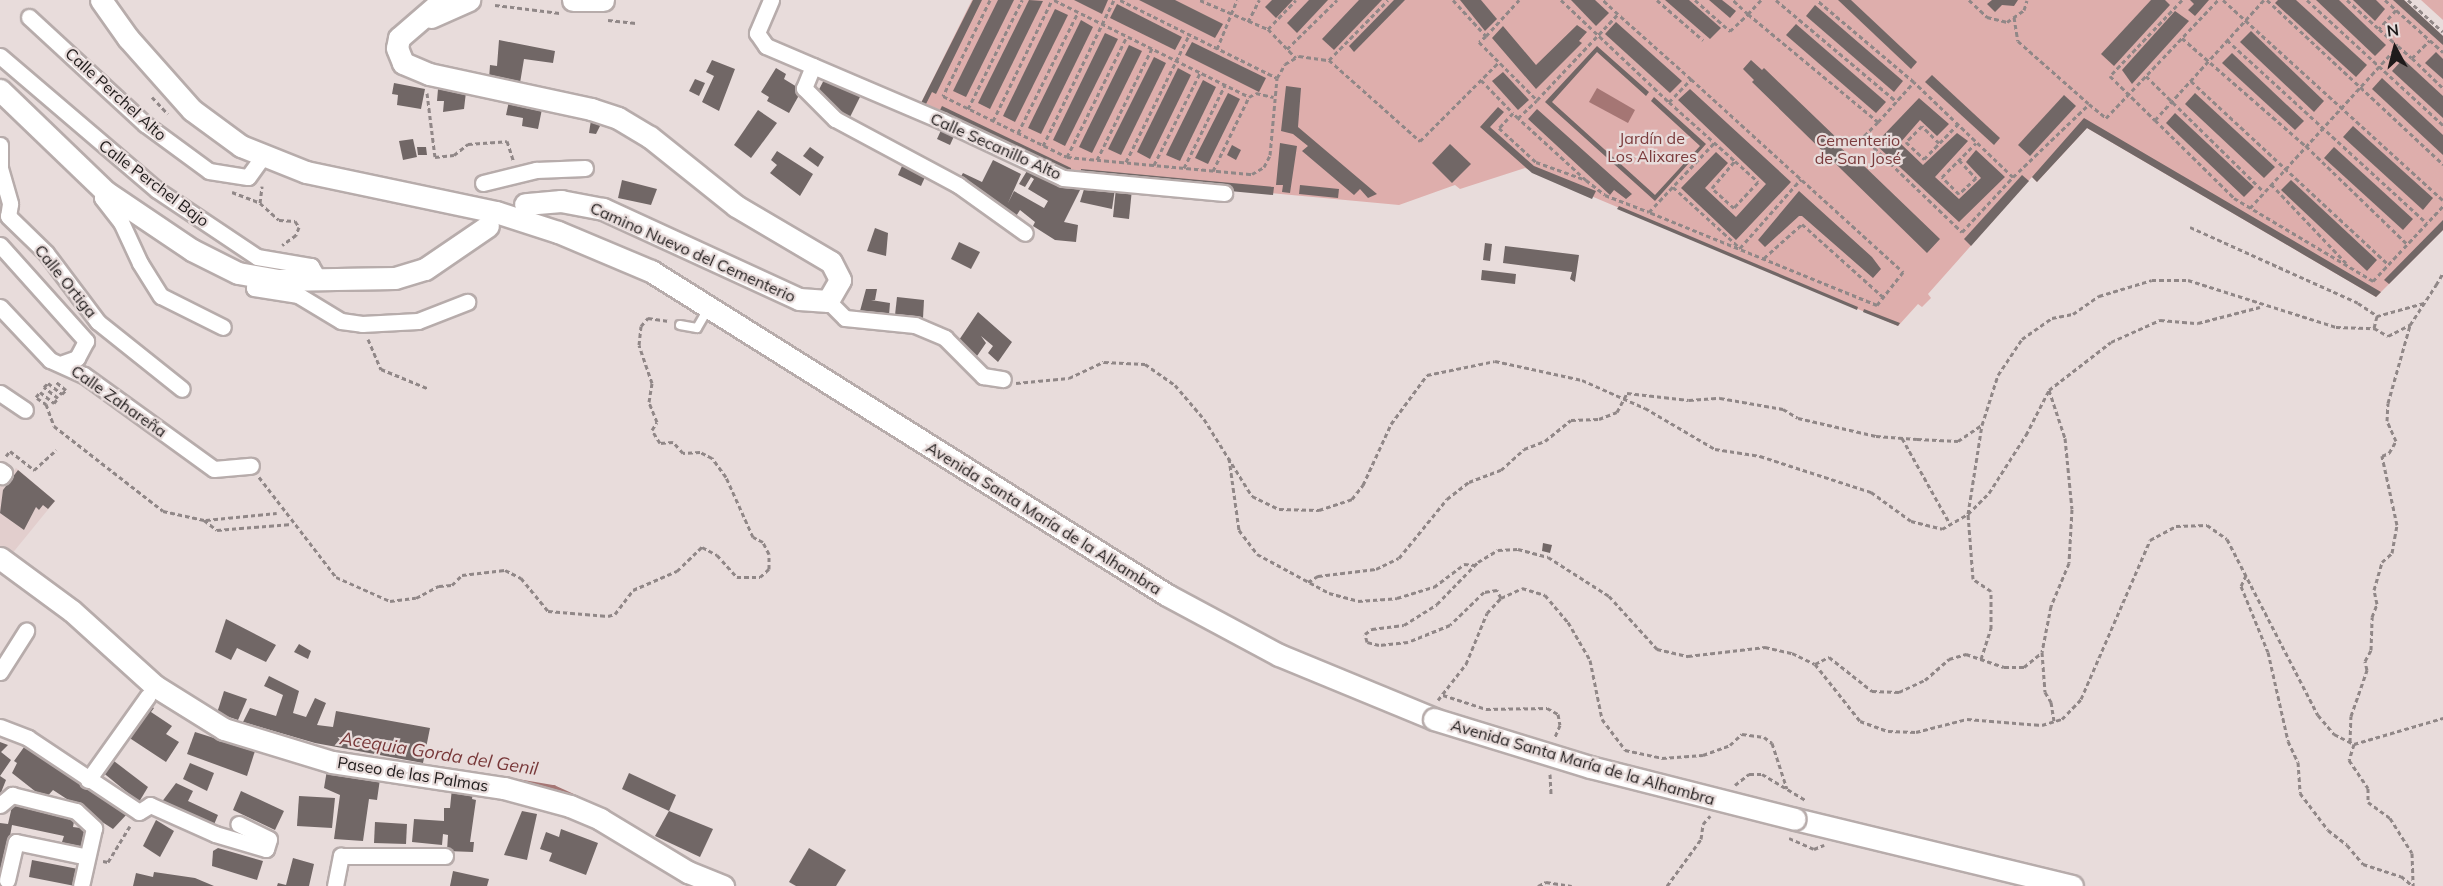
<!DOCTYPE html>
<html>
<head>
<meta charset="utf-8">
<style>
  body { margin:0 }
  #map { position:relative; width:2443px; height:886px; overflow:hidden; background:#e8dcdb; font-family:Mulish,sans-serif }
  div>[style] { position:absolute }
  .built>* { inset:0; background:#e2cecd }
  .green>* { inset:0; background:#deaeac }
  .water>* { inset:0; background:#a57674 }
  .stream>* { height:5px; margin:-2.5px; padding:0 2.5px; transform-origin:2.5px; border-radius:2.5px; background:#a57674 }
  .building>* { inset:0; background:#716766 }
  .path>* { height:3px; margin-top:-1.5px; transform-origin:0; background:repeating-linear-gradient(90deg,#908787 0 4.5px,transparent 0 7.5px) }
  .roads { filter:drop-shadow(2px 0 #b7acab) drop-shadow(-2px 0 #b7acab) drop-shadow(0 2px #b7acab) drop-shadow(0 -2px #b7acab) }
  .lane>* { height:8px; margin:-4px; padding:0 4px; transform-origin:4px; border-radius:4px; background:#fff }
  .street>* { height:15px; margin:-7.5px; padding:0 7.5px; transform-origin:7.5px; border-radius:7.5px; background:#fff }
  .secondary>* { height:21px; margin:-10.5px; padding:0 10.5px; transform-origin:10.5px; border-radius:10.5px; background:#fff }
  .bridges { filter:drop-shadow(2px 0 #b7acab) drop-shadow(-2px 0 #b7acab) drop-shadow(0 2px #b7acab) drop-shadow(0 -2px #b7acab) }
  .secondary-bridge>* { height:21px; margin:-10.5px; padding:0 10.5px; transform-origin:10.5px; border-radius:10.5px; background:#fff }
  span { translate:-50% -50%; white-space:nowrap; text-align:center; line-height:1.15; -webkit-text-stroke:4.5px #e8dcdb; paint-order:stroke }
  .street-label { font-size:16px; color:#1f1b1b }
  .park-label { font-size:16px; color:#7b3b3c }
  .water-label { font-size:18px; color:#783839; font-style:italic }
  .north { position:absolute; left:2365px; top:18px; width:60px; height:60px; -webkit-text-stroke:4px #e8dcdb; paint-order:stroke; rotate:353deg; font-size:16px; font-weight:700; line-height:24px; text-align:center; color:#1f1b1b }
  .north::after { content:''; display:block; margin:auto; width:21px; height:27px; background:#1f1b1b; clip-path:polygon(50% 0,100% 100%,50% 72%,0 100%) }
</style>
</head>
<body>
<div id="map">
  <div class="built">
    <div style="clip-path:polygon(16px 468px,55px 501px,11px 555px,0 547px,0 487px)"></div>
  </div>
  <div class="green">
    <div style="clip-path:polygon(972px 0,2404px 0,2443px 36px,2443px 230px,2376px 297px,2087px 128px,2037px 182px,2032px 177px,1928px 294px,1931px 298px,1922px 307px,1918px 304px,1898px 326px,1525px 168px,1460px 189px,1455px 185px,1399px 205px,1063px 174px,921px 103px)"></div>
    <div style="clip-path:polygon(2421px 0,2443px 0,2443px 20px)"></div>
  </div>
  <div class="water">
    <div style="clip-path:polygon(1597px 88px,1635px 110px,1628px 123px,1589px 102px)"></div>
  </div>
  <div class="stream">
    <div style="left:511px;top:780px;width:43px;rotate:9.5deg"></div>
    <div style="left:553px;top:787px;width:46px;rotate:24.3deg"></div>
  </div>
  <div class="building">
    <div style="clip-path:polygon(973px 0,982px 0,936px 94px,932px 92px,925px 106px,921px 103px)"></div>
    <div style="clip-path:polygon(998px 0,1014px 0,966px 97px,953px 91px)"></div>
    <div style="clip-path:polygon(1029px 0,1043px 1px,990px 109px,978px 103px)"></div>
    <div style="clip-path:polygon(1074px 0,1108px 0,1102px 14px)"></div>
    <div style="clip-path:polygon(1139px 0,1175px 0,1223px 24px,1215px 38px)"></div>
    <div style="clip-path:polygon(1272px 0,1293px 0,1276px 18px,1265px 7px)"></div>
    <div style="clip-path:polygon(1309px 0,1328px 0,1297px 33px,1287px 23px)"></div>
    <div style="clip-path:polygon(1359px 0,1382px 0,1334px 50px,1322px 39px)"></div>
    <div style="clip-path:polygon(1394px 0,1405px 0,1354px 52px,1349px 46px)"></div>
    <div style="clip-path:polygon(1460px 0,1481px 0,1497px 19px,1485px 31px)"></div>
    <div style="clip-path:polygon(1571px 0,1595px 0,1609px 13px,1596px 26px)"></div>
    <div style="clip-path:polygon(1665px 0,1689px 0,1721px 28px,1710px 39px)"></div>
    <div style="clip-path:polygon(1709px 0,1722px 0,1736px 11px,1730px 18px)"></div>
    <div style="clip-path:polygon(1838px 0,1851px 0,1917px 62px,1911px 69px)"></div>
    <div style="clip-path:polygon(1992px 0,2018px 0,2014px 6px,2002px 5px,1995px 12px,1987px 4px)"></div>
    <div style="clip-path:polygon(2151px 0,2165px 0,2170px 5px,2114px 66px,2101px 54px)"></div>
    <div style="clip-path:polygon(2190px 0,2209px 0,2195px 16px,2188px 10px,2194px 4px)"></div>
    <div style="clip-path:polygon(2278px 0,2296px 0,2367px 65px,2356px 77px,2275px 3px)"></div>
    <div style="clip-path:polygon(2316px 0,2339px 0,2386px 45px,2375px 56px)"></div>
    <div style="clip-path:polygon(2353px 0,2376px 0,2385px 9px,2375px 21px)"></div>
    <div style="clip-path:polygon(2393px 0,2404px 0,2443px 36px,2443px 45px)"></div>
    <div style="clip-path:polygon(1117px 4px,1182px 37px,1175px 50px,1110px 18px)"></div>
    <div style="clip-path:polygon(1815px 5px,1903px 81px,1894px 92px,1806px 16px)"></div>
    <div style="clip-path:polygon(1055px 9px,1068px 15px,1015px 122px,1003px 116px)"></div>
    <div style="clip-path:polygon(2175px 11px,2189px 21px,2132px 84px,2122px 70px)"></div>
    <div style="clip-path:polygon(1081px 20px,1093px 27px,1041px 134px,1028px 128px)"></div>
    <div style="clip-path:polygon(1616px 22px,1682px 81px,1670px 93px,1605px 34px)"></div>
    <div style="clip-path:polygon(1796px 24px,1886px 102px,1876px 113px,1786px 35px)"></div>
    <div style="clip-path:polygon(1577px 25px,1587px 32px,1579px 41px,1582px 43px,1536px 89px,1492px 38px,1503px 26px,1536px 65px)"></div>
    <div style="clip-path:polygon(2251px 31px,2324px 101px,2314px 112px,2240px 42px)"></div>
    <div style="clip-path:polygon(1105px 33px,1118px 39px,1065px 146px,1053px 140px)"></div>
    <div style="clip-path:polygon(499px 40px,555px 51px,553px 63px,524px 59px,520px 83px,489px 79px,490px 65px,497px 66px)"></div>
    <div style="clip-path:polygon(1192px 42px,1266px 78px,1259px 92px,1185px 55px)"></div>
    <div style="clip-path:polygon(1129px 45px,1142px 51px,1092px 153px,1079px 147px)"></div>
    <div style="clip-path:polygon(1597px 46px,1649px 92px,1646px 96px,1597px 52px,1552px 102px,1655px 195px,1700px 146px,1651px 101px,1654px 97px,1706px 144px,1655px 201px,1545px 102px)"></div>
    <div style="clip-path:polygon(2436px 52px,2443px 59px,2443px 79px,2425px 63px)"></div>
    <div style="clip-path:polygon(2232px 53px,2304px 121px,2295px 130px,2222px 63px)"></div>
    <div style="clip-path:polygon(1154px 57px,1166px 63px,1121px 155px,1108px 149px)"></div>
    <div style="clip-path:polygon(2403px 59px,2443px 96px,2443px 118px,2392px 71px)"></div>
    <div style="clip-path:polygon(712px 60px,735px 69px,719px 111px,702px 102px,714px 76px,706px 72px)"></div>
    <div style="clip-path:polygon(1751px 60px,1762px 70px,1764px 68px,1843px 144px,1840px 147px,1860px 166px,1862px 164px,1940px 239px,1927px 253px,1752px 82px,1754px 80px,1743px 69px)"></div>
    <div style="clip-path:polygon(776px 68px,786px 74px,784px 79px,802px 90px,789px 113px,767px 101px,769px 97px,761px 92px)"></div>
    <div style="clip-path:polygon(1178px 68px,1191px 75px,1150px 159px,1137px 152px)"></div>
    <div style="clip-path:polygon(1503px 72px,1529px 100px,1518px 110px,1492px 81px)"></div>
    <div style="clip-path:polygon(1932px 75px,2000px 138px,1994px 145px,1925px 82px)"></div>
    <div style="clip-path:polygon(825px 78px,861px 95px,850px 117px,814px 99px)"></div>
    <div style="clip-path:polygon(2382px 78px,2443px 135px,2443px 155px,2372px 89px)"></div>
    <div style="clip-path:polygon(695px 79px,705px 83px,699px 96px,689px 91px)"></div>
    <div style="clip-path:polygon(1203px 80px,1216px 87px,1180px 161px,1166px 155px)"></div>
    <div style="clip-path:polygon(394px 83px,425px 89px,421px 109px,397px 105px,398px 95px,392px 94px)"></div>
    <div style="clip-path:polygon(1286px 86px,1301px 88px,1298px 127px,1377px 194px,1368px 198px,1360px 189px,1354px 195px,1302px 151px,1308px 146px,1293px 134px,1281px 131px)"></div>
    <div style="clip-path:polygon(438px 89px,466px 92px,464px 109px,443px 112px,444px 101px,437px 101px)"></div>
    <div style="clip-path:polygon(1690px 89px,1791px 182px,1736px 240px,1681px 188px,1716px 152px,1728px 163px,1705px 188px,1736px 217px,1766px 184px,1678px 100px)"></div>
    <div style="clip-path:polygon(1228px 93px,1240px 99px,1208px 164px,1195px 158px)"></div>
    <div style="clip-path:polygon(2195px 93px,2275px 167px,2264px 178px,2185px 104px)"></div>
    <div style="clip-path:polygon(2064px 95px,2076px 106px,2030px 156px,2018px 145px)"></div>
    <div style="clip-path:polygon(1919px 98px,1949px 124px,1937px 136px,1920px 120px,1900px 143px,1923px 165px,1957px 133px,1968px 141px,1935px 177px,1959px 199px,1981px 178px,1966px 162px,1976px 150px,2005px 177px,1959px 222px,1875px 144px)"></div>
    <div style="clip-path:polygon(509px 101px,543px 104px,538px 129px,522px 126px,523px 118px,506px 115px)"></div>
    <div style="clip-path:polygon(942px 106px,1071px 168px,1071px 174px,939px 112px)"></div>
    <div style="clip-path:polygon(1498px 107px,1504px 112px,1490px 127px,1534px 166px,1596px 191px,1592px 199px,1532px 173px,1480px 127px)"></div>
    <div style="clip-path:polygon(1537px 109px,1632px 194px,1626px 199px,1614px 190px,1610px 195px,1528px 119px)"></div>
    <div style="clip-path:polygon(758px 110px,777px 123px,751px 158px,734px 145px)"></div>
    <div style="clip-path:polygon(2175px 113px,2254px 187px,2244px 197px,2166px 123px)"></div>
    <div style="clip-path:polygon(2084px 118px,2381px 292px,2376px 297px,2087px 128px,2037px 182px,2032px 177px)"></div>
    <div style="clip-path:polygon(591px 120px,602px 122px,596px 134px,589px 133px)"></div>
    <div style="clip-path:polygon(2353px 126px,2433px 198px,2423px 210px,2343px 137px)"></div>
    <div style="clip-path:polygon(942px 128px,955px 134px,950px 145px,937px 139px)"></div>
    <div style="clip-path:polygon(413px 139px,417px 157px,403px 160px,399px 141px)"></div>
    <div style="clip-path:polygon(1280px 143px,1297px 146px,1290px 193px,1282px 192px,1283px 185px,1276px 185px)"></div>
    <div style="clip-path:polygon(1450px 144px,1471px 164px,1452px 183px,1432px 163px)"></div>
    <div style="clip-path:polygon(1232px 145px,1241px 150px,1236px 160px,1227px 155px)"></div>
    <div style="clip-path:polygon(417px 147px,426px 147px,427px 155px,418px 155px)"></div>
    <div style="clip-path:polygon(810px 147px,824px 157px,818px 167px,803px 156px)"></div>
    <div style="clip-path:polygon(2334px 147px,2413px 219px,2403px 230px,2324px 158px)"></div>
    <div style="clip-path:polygon(777px 151px,813px 174px,800px 196px,770px 173px,777px 165px,771px 160px)"></div>
    <div style="clip-path:polygon(993px 160px,1021px 174px,1008px 203px,1014px 191px,1044px 208px,1048px 201px,1028px 189px,1034px 179px,1031px 177px,1025px 187px,1019px 184px,1030px 166px,1073px 187px,1076px 183px,1082px 186px,1064px 222px,1078px 225px,1076px 242px,1055px 240px,1033px 226px,1035px 222px,1020px 210px,1013px 221px,973px 194px,976px 186px,960px 178px,963px 173px,982px 182px)"></div>
    <div style="clip-path:polygon(902px 166px,925px 177px,921px 186px,898px 175px)"></div>
    <div style="clip-path:polygon(1081px 169px,1274px 187px,1273px 195px,1081px 177px)"></div>
    <div style="clip-path:polygon(2022px 175px,2029px 181px,1971px 246px,1964px 239px)"></div>
    <div style="clip-path:polygon(622px 180px,657px 189px,651px 205px,618px 198px)"></div>
    <div style="clip-path:polygon(2291px 180px,2377px 260px,2367px 271px,2281px 190px)"></div>
    <div style="clip-path:polygon(1300px 185px,1339px 189px,1338px 198px,1299px 194px)"></div>
    <div style="clip-path:polygon(1085px 186px,1115px 189px,1112px 209px,1080px 202px)"></div>
    <div style="clip-path:polygon(1116px 188px,1132px 189px,1129px 219px,1113px 217px)"></div>
    <div style="clip-path:polygon(1799px 191px,1872px 257px,1881px 269px,1873px 278px,1802px 216px,1799px 216px,1765px 247px,1758px 240px)"></div>
    <div style="clip-path:polygon(1619px 206px,1858px 307px,1857px 310px,1617px 209px)"></div>
    <div style="clip-path:polygon(2443px 220px,2443px 230px,2389px 284px,2384px 280px)"></div>
    <div style="clip-path:polygon(875px 228px,888px 233px,886px 256px,867px 251px)"></div>
    <div style="clip-path:polygon(959px 242px,980px 252px,971px 269px,951px 259px)"></div>
    <div style="clip-path:polygon(1485px 243px,1492px 244px,1490px 261px,1483px 260px)"></div>
    <div style="clip-path:polygon(1505px 246px,1579px 255px,1575px 282px,1570px 279px,1572px 272px,1503px 263px)"></div>
    <div style="clip-path:polygon(1482px 270px,1516px 274px,1515px 284px,1481px 280px)"></div>
    <div style="clip-path:polygon(866px 289px,877px 289px,875px 300px,871px 300px,890px 303px,889px 315px,860px 311px)"></div>
    <div style="clip-path:polygon(897px 297px,924px 300px,923px 318px,895px 315px)"></div>
    <div style="clip-path:polygon(1864px 309px,1900px 323px,1898px 326px,1863px 312px)"></div>
    <div style="clip-path:polygon(978px 312px,1012px 342px,998px 362px,988px 353px,993px 346px,981px 336px,986px 343px,977px 356px,959px 340px)"></div>
    <div style="clip-path:polygon(18px 470px,55px 501px,48px 509px,43px 505px,39px 510px,36px 507px,24px 530px,0 513px,3px 490px)"></div>
    <div style="clip-path:polygon(1543px 543px,1552px 545px,1550px 553px,1542px 551px)"></div>
    <div style="clip-path:polygon(226px 619px,276px 645px,266px 662px,237px 648px,231px 660px,215px 652px)"></div>
    <div style="clip-path:polygon(299px 644px,311px 651px,308px 659px,294px 652px)"></div>
    <div style="clip-path:polygon(269px 676px,299px 691px,293px 713px,306px 717px,315px 698px,326px 703px,317px 725px,333px 727px,336px 711px,430px 728px,423px 763px,315px 743px,243px 722px,250px 708px,276px 716px,283px 695px,264px 686px)"></div>
    <div style="clip-path:polygon(224px 691px,247px 699px,238px 720px,217px 713px)"></div>
    <div style="clip-path:polygon(145px 703px,154px 708px,151px 712px,172px 726px,166px 734px,179px 742px,166px 762px,125px 735px)"></div>
    <div style="clip-path:polygon(195px 732px,255px 751px,247px 776px,187px 754px)"></div>
    <div style="clip-path:polygon(0 742px,8px 745px,1px 752px,11px 760px,0 776px,6px 780px,0 795px)"></div>
    <div style="clip-path:polygon(27px 743px,96px 793px,128px 813px,113px 829px,53px 790px,45px 799px,12px 773px,17px 763px,14px 761px)"></div>
    <div style="clip-path:polygon(110px 758px,148px 787px,139px 802px,101px 771px)"></div>
    <div style="clip-path:polygon(190px 763px,214px 773px,207px 791px,183px 779px)"></div>
    <div style="clip-path:polygon(327px 770px,380px 779px,377px 800px,369px 799px,363px 841px,334px 839px,340px 795px,324px 788px)"></div>
    <div style="clip-path:polygon(629px 773px,676px 795px,669px 811px,622px 789px)"></div>
    <div style="clip-path:polygon(176px 783px,193px 791px,188px 801px,218px 815px,213px 827px,161px 803px)"></div>
    <div style="clip-path:polygon(452px 788px,473px 792px,472px 799px,476px 800px,470px 842px,474px 842px,473px 852px,447px 851px,448px 835px,443px 834px,442px 845px,412px 842px,414px 819px,444px 821px,444px 808px,450px 808px)"></div>
    <div style="clip-path:polygon(241px 791px,284px 811px,275px 830px,233px 810px)"></div>
    <div style="clip-path:polygon(299px 796px,335px 798px,332px 828px,297px 826px)"></div>
    <div style="clip-path:polygon(13px 802px,75px 816px,73px 827px,88px 829px,83px 849px,61px 845px,64px 836px,12px 825px,4px 870px,0 869px,0 823px,8px 824px)"></div>
    <div style="clip-path:polygon(522px 811px,537px 814px,527px 860px,504px 855px)"></div>
    <div style="clip-path:polygon(669px 811px,713px 829px,700px 857px,655px 836px)"></div>
    <div style="clip-path:polygon(156px 820px,174px 831px,160px 857px,143px 846px)"></div>
    <div style="clip-path:polygon(375px 822px,407px 824px,406px 844px,374px 843px)"></div>
    <div style="clip-path:polygon(561px 829px,598px 843px,586px 875px,549px 861px,552px 853px,540px 849px,546px 832px,559px 837px)"></div>
    <div style="clip-path:polygon(218px 848px,263px 861px,257px 880px,212px 866px,213px 851px)"></div>
    <div style="clip-path:polygon(809px 848px,846px 870px,836px 886px,796px 886px,789px 882px)"></div>
    <div style="clip-path:polygon(293px 858px,314px 864px,309px 886px,277px 886px,278px 883px,286px 885px)"></div>
    <div style="clip-path:polygon(32px 860px,78px 869px,75px 886px,29px 877px)"></div>
    <div style="clip-path:polygon(453px 871px,489px 879px,487px 886px,450px 886px)"></div>
    <div style="clip-path:polygon(154px 872px,195px 878px,214px 886px,133px 886px,136px 873px,153px 877px)"></div>
  </div>
  <div class="path">
    <div style="left:990px;top:0;width:107px;rotate:116.1deg"></div>
    <div style="left:943px;top:96px;width:138px;rotate:26.2deg"></div>
    <div style="left:1067px;top:157px;width:186px;rotate:5.3deg"></div>
    <div style="left:1252px;top:174px;width:14px;rotate:-30deg"></div>
    <div style="left:1264px;top:167px;width:13px;rotate:-63deg"></div>
    <div style="left:1270px;top:155px;width:77px;rotate:-84.8deg"></div>
    <div style="left:1277px;top:78px;width:16px;rotate:-60deg"></div>
    <div style="left:1285px;top:64px;width:16px;rotate:-30deg"></div>
    <div style="left:1299px;top:56px;width:30px;rotate:8deg"></div>
    <div style="left:1329px;top:60px;width:122px;rotate:41.7deg"></div>
    <div style="left:1420px;top:141px;width:112px;rotate:-45deg"></div>
    <div style="left:1054px;top:0;width:218px;rotate:26.4deg"></div>
    <div style="left:1120px;top:0;width:175px;rotate:26.4deg"></div>
    <div style="left:1200px;top:0;width:74px;rotate:23.1deg"></div>
    <div style="left:1268px;top:29px;width:40px;rotate:46deg"></div>
    <div style="left:1453px;top:0;width:49px;rotate:47.5deg"></div>
    <div style="left:1486px;top:36px;width:9px;rotate:139deg"></div>
    <div style="left:1479px;top:42px;width:82px;rotate:45deg"></div>
    <div style="left:1537px;top:100px;width:118px;rotate:-46.7deg"></div>
    <div style="left:1618px;top:14px;width:21px;rotate:-137deg"></div>
    <div style="left:1561px;top:0;width:149px;rotate:43.4deg"></div>
    <div style="left:1669px;top:102px;width:32px;rotate:-46deg"></div>
    <div style="left:1691px;top:79px;width:98px;rotate:-138.3deg"></div>
    <div style="left:1657px;top:0;width:61px;rotate:41deg"></div>
    <div style="left:1695px;top:0;width:47px;rotate:41.5deg"></div>
    <div style="left:1730px;top:31px;width:25px;rotate:-43deg"></div>
    <div style="left:1748px;top:14px;width:21px;rotate:-137deg"></div>
    <div style="left:1761px;top:0;width:19px;rotate:133deg"></div>
    <div style="left:1748px;top:14px;width:169px;rotate:39.7deg"></div>
    <div style="left:1878px;top:122px;width:54px;rotate:-48deg"></div>
    <div style="left:1914px;top:82px;width:127px;rotate:-139.8deg"></div>
    <div style="left:1776px;top:0;width:158px;rotate:40.1deg"></div>
    <div style="left:1969px;top:0;width:25px;rotate:43deg"></div>
    <div style="left:1987px;top:17px;width:21px;rotate:14deg"></div>
    <div style="left:2007px;top:22px;width:21px;rotate:-35deg"></div>
    <div style="left:2024px;top:10px;width:10px;rotate:-73deg"></div>
    <div style="left:2182px;top:0;width:105px;rotate:133.5deg"></div>
    <div style="left:2110px;top:76px;width:63px;rotate:44.4deg"></div>
    <div style="left:2155px;top:120px;width:162px;rotate:-47.8deg"></div>
    <div style="left:2223px;top:0;width:297px;rotate:42.3deg"></div>
    <div style="left:2267px;top:0;width:241px;rotate:43deg"></div>
    <div style="left:2307px;top:0;width:185px;rotate:42.6deg"></div>
    <div style="left:2347px;top:0;width:43px;rotate:42.2deg"></div>
    <div style="left:2385px;top:0;width:78px;rotate:41.9deg"></div>
    <div style="left:2408px;top:0;width:47px;rotate:42.4deg"></div>
    <div style="left:495px;top:5px;width:65px;rotate:7deg"></div>
    <div style="left:2396px;top:10px;width:25px;rotate:132deg"></div>
    <div style="left:2379px;top:29px;width:25px;rotate:42deg"></div>
    <div style="left:2014px;top:17px;width:24px;rotate:81deg"></div>
    <div style="left:2018px;top:41px;width:94px;rotate:41.5deg"></div>
    <div style="left:608px;top:20px;width:28px;rotate:6deg"></div>
    <div style="left:1248px;top:22px;width:25px;rotate:-63deg"></div>
    <div style="left:1268px;top:29px;width:40px;rotate:-46deg"></div>
    <div style="left:1486px;top:36px;width:49px;rotate:-47.5deg"></div>
    <div style="left:2182px;top:38px;width:164px;rotate:41.1deg"></div>
    <div style="left:2306px;top:146px;width:141px;rotate:44.1deg"></div>
    <div style="left:2227px;top:40px;width:271px;rotate:42.5deg"></div>
    <div style="left:1217px;top:49px;width:53px;rotate:-67.8deg"></div>
    <div style="left:1287px;top:49px;width:70px;rotate:-44.4deg"></div>
    <div style="left:2412px;top:58px;width:43px;rotate:44.1deg"></div>
    <div style="left:1329px;top:60px;width:84px;rotate:-45.5deg"></div>
    <div style="left:2146px;top:76px;width:165px;rotate:44.5deg"></div>
    <div style="left:1691px;top:79px;width:287px;rotate:42.3deg"></div>
    <div style="left:1903px;top:272px;width:42px;rotate:128.2deg"></div>
    <div style="left:1877px;top:305px;width:246px;rotate:-157.8deg"></div>
    <div style="left:1649px;top:212px;width:95px;rotate:-46.7deg"></div>
    <div style="left:1481px;top:80px;width:46px;rotate:45.9deg"></div>
    <div style="left:2191px;top:81px;width:269px;rotate:42.9deg"></div>
    <div style="left:427px;top:93px;width:64px;rotate:82.9deg"></div>
    <div style="left:435px;top:157px;width:19px;rotate:-6deg"></div>
    <div style="left:454px;top:155px;width:18px;rotate:-38deg"></div>
    <div style="left:468px;top:144px;width:39px;rotate:-4deg"></div>
    <div style="left:507px;top:141px;width:20px;rotate:72deg"></div>
    <div style="left:152px;top:97px;width:23px;rotate:47deg"></div>
    <div style="left:1669px;top:102px;width:89px;rotate:41.8deg"></div>
    <div style="left:1735px;top:161px;width:31px;rotate:42deg"></div>
    <div style="left:1758px;top:182px;width:35px;rotate:133deg"></div>
    <div style="left:1734px;top:208px;width:30px;rotate:-138deg"></div>
    <div style="left:1712px;top:188px;width:35px;rotate:-50deg"></div>
    <div style="left:968px;top:109px;width:122px;rotate:-63.6deg"></div>
    <div style="left:1518px;top:118px;width:7px;rotate:-135deg"></div>
    <div style="left:1513px;top:113px;width:21px;rotate:133deg"></div>
    <div style="left:1499px;top:128px;width:50px;rotate:42.6deg"></div>
    <div style="left:1536px;top:162px;width:53px;rotate:19.8deg"></div>
    <div style="left:1586px;top:180px;width:92px;rotate:-137.6deg"></div>
    <div style="left:1518px;top:118px;width:26px;rotate:-43deg"></div>
    <div style="left:2155px;top:120px;width:111px;rotate:44.6deg"></div>
    <div style="left:2234px;top:198px;width:162px;rotate:30.8deg"></div>
    <div style="left:2373px;top:281px;width:103px;rotate:-47deg"></div>
    <div style="left:993px;top:121px;width:135px;rotate:-64deg"></div>
    <div style="left:1878px;top:122px;width:21px;rotate:135deg"></div>
    <div style="left:1863px;top:137px;width:137px;rotate:43.8deg"></div>
    <div style="left:1962px;top:232px;width:75px;rotate:-47.2deg"></div>
    <div style="left:2013px;top:177px;width:137px;rotate:-136.2deg"></div>
    <div style="left:1018px;top:133px;width:135px;rotate:-63.6deg"></div>
    <div style="left:1939px;top:143px;width:24px;rotate:-135deg"></div>
    <div style="left:1922px;top:126px;width:23px;rotate:135deg"></div>
    <div style="left:1906px;top:142px;width:25px;rotate:43deg"></div>
    <div style="left:1924px;top:159px;width:49px;rotate:-45.8deg"></div>
    <div style="left:1043px;top:146px;width:162px;rotate:-64.1deg"></div>
    <div style="left:1067px;top:157px;width:135px;rotate:-63.6deg"></div>
    <div style="left:1097px;top:160px;width:125px;rotate:-63.8deg"></div>
    <div style="left:1959px;top:160px;width:25px;rotate:47deg"></div>
    <div style="left:1976px;top:178px;width:23px;rotate:137deg"></div>
    <div style="left:1959px;top:194px;width:24px;rotate:-135deg"></div>
    <div style="left:1942px;top:177px;width:48px;rotate:-45deg"></div>
    <div style="left:1126px;top:162px;width:142px;rotate:-63.6deg"></div>
    <div style="left:1154px;top:165px;width:103px;rotate:-63.4deg"></div>
    <div style="left:1184px;top:168px;width:93px;rotate:-63.7deg"></div>
    <div style="left:1213px;top:171px;width:82px;rotate:-64.1deg"></div>
    <div style="left:1249px;top:97px;width:8px;rotate:-30deg"></div>
    <div style="left:1256px;top:93px;width:18px;rotate:13deg"></div>
    <div style="left:2013px;top:177px;width:105px;rotate:-43.8deg"></div>
    <div style="left:2089px;top:104px;width:22px;rotate:39deg"></div>
    <div style="left:2106px;top:118px;width:163px;rotate:-46.5deg"></div>
    <div style="left:1586px;top:180px;width:24px;rotate:38deg"></div>
    <div style="left:1605px;top:195px;width:47px;rotate:21.1deg"></div>
    <div style="left:2271px;top:184px;width:109px;rotate:46.5deg"></div>
    <div style="left:1673px;top:187px;width:91px;rotate:42.3deg"></div>
    <div style="left:1740px;top:248px;width:92px;rotate:-48.5deg"></div>
    <div style="left:232px;top:192px;width:30px;rotate:21deg"></div>
    <div style="left:260px;top:203px;width:25px;rotate:42deg"></div>
    <div style="left:279px;top:220px;width:16px;rotate:4deg"></div>
    <div style="left:295px;top:221px;width:7px;rotate:56deg"></div>
    <div style="left:299px;top:227px;width:9px;rotate:111deg"></div>
    <div style="left:296px;top:235px;width:17px;rotate:144deg"></div>
    <div style="left:260px;top:203px;width:17px;rotate:-83deg"></div>
    <div style="left:2250px;top:208px;width:219px;rotate:-47.6deg"></div>
    <div style="left:2398px;top:46px;width:18px;rotate:41deg"></div>
    <div style="left:2412px;top:58px;width:25px;rotate:-45deg"></div>
    <div style="left:2190px;top:227px;width:184px;rotate:24.3deg"></div>
    <div style="left:2358px;top:303px;width:23px;rotate:34deg"></div>
    <div style="left:1764px;top:258px;width:51px;rotate:-41.8deg"></div>
    <div style="left:1802px;top:224px;width:109px;rotate:42deg"></div>
    <div style="left:2424px;top:303px;width:49px;rotate:164.5deg"></div>
    <div style="left:2377px;top:316px;width:12px;rotate:104deg"></div>
    <div style="left:2374px;top:328px;width:16px;rotate:30deg"></div>
    <div style="left:2388px;top:336px;width:25px;rotate:-27deg"></div>
    <div style="left:2410px;top:325px;width:48px;rotate:-57deg"></div>
    <div style="left:2436px;top:285px;width:14px;rotate:-60deg"></div>
    <div style="left:368px;top:339px;width:33px;rotate:67deg"></div>
    <div style="left:381px;top:369px;width:50px;rotate:22.4deg"></div>
    <div style="left:1016px;top:383px;width:53px;rotate:-5.4deg"></div>
    <div style="left:1069px;top:378px;width:38px;rotate:-25deg"></div>
    <div style="left:1104px;top:362px;width:41px;rotate:2.8deg"></div>
    <div style="left:1145px;top:364px;width:37px;rotate:35deg"></div>
    <div style="left:1175px;top:385px;width:45px;rotate:49.5deg"></div>
    <div style="left:1204px;top:419px;width:91px;rotate:58.1deg"></div>
    <div style="left:1252px;top:496px;width:30px;rotate:26deg"></div>
    <div style="left:1279px;top:509px;width:40px;rotate:1.4deg"></div>
    <div style="left:1319px;top:510px;width:35px;rotate:-18deg"></div>
    <div style="left:1352px;top:499px;width:18px;rotate:-52deg"></div>
    <div style="left:1363px;top:485px;width:67px;rotate:-65.3deg"></div>
    <div style="left:1391px;top:424px;width:61px;rotate:-53.7deg"></div>
    <div style="left:1427px;top:375px;width:69px;rotate:-11.6deg"></div>
    <div style="left:1495px;top:361px;width:89px;rotate:12.3deg"></div>
    <div style="left:1582px;top:380px;width:69px;rotate:24deg"></div>
    <div style="left:1645px;top:408px;width:81px;rotate:30.4deg"></div>
    <div style="left:1715px;top:449px;width:46px;rotate:8.8deg"></div>
    <div style="left:1760px;top:456px;width:117px;rotate:18deg"></div>
    <div style="left:1871px;top:492px;width:49px;rotate:35.9deg"></div>
    <div style="left:1911px;top:521px;width:32px;rotate:14deg"></div>
    <div style="left:1942px;top:529px;width:30px;rotate:-30deg"></div>
    <div style="left:1968px;top:514px;width:90px;rotate:-81.1deg"></div>
    <div style="left:1982px;top:425px;width:52px;rotate:-72.3deg"></div>
    <div style="left:1998px;top:375px;width:43px;rotate:-56.3deg"></div>
    <div style="left:2022px;top:339px;width:37px;rotate:-35deg"></div>
    <div style="left:2052px;top:318px;width:21px;rotate:-11deg"></div>
    <div style="left:2073px;top:314px;width:32px;rotate:-35deg"></div>
    <div style="left:2099px;top:296px;width:55px;rotate:-16.8deg"></div>
    <div style="left:2152px;top:280px;width:36px"></div>
    <div style="left:2188px;top:280px;width:155px;rotate:17.6deg"></div>
    <div style="left:2336px;top:327px;width:38px;rotate:2deg"></div>
    <div style="left:2049px;top:390px;width:51px;rotate:71.6deg"></div>
    <div style="left:2065px;top:438px;width:71px;rotate:84.4deg"></div>
    <div style="left:2072px;top:509px;width:54px;rotate:93.2deg"></div>
    <div style="left:2069px;top:563px;width:47px;rotate:112.7deg"></div>
    <div style="left:2051px;top:606px;width:47px;rotate:101.1deg"></div>
    <div style="left:2042px;top:652px;width:40px;rotate:85.7deg"></div>
    <div style="left:2045px;top:692px;width:12px;rotate:59deg"></div>
    <div style="left:2051px;top:702px;width:19px;rotate:81deg"></div>
    <div style="left:36px;top:397px;width:6px;rotate:-51deg"></div>
    <div style="left:40px;top:392px;width:18px;rotate:38deg"></div>
    <div style="left:54px;top:403px;width:6px;rotate:-51deg"></div>
    <div style="left:58px;top:398px;width:18px;rotate:-142deg"></div>
    <div style="left:44px;top:387px;width:6px;rotate:-45deg"></div>
    <div style="left:48px;top:383px;width:18px;rotate:38deg"></div>
    <div style="left:62px;top:394px;width:6px;rotate:-45deg"></div>
    <div style="left:66px;top:390px;width:14px;rotate:-141deg"></div>
    <div style="left:37px;top:398px;width:11px;rotate:34deg"></div>
    <div style="left:46px;top:404px;width:23px;rotate:70deg"></div>
    <div style="left:54px;top:426px;width:138px;rotate:37.9deg"></div>
    <div style="left:163px;top:511px;width:42px;rotate:12.4deg"></div>
    <div style="left:204px;top:520px;width:16px;rotate:38deg"></div>
    <div style="left:217px;top:530px;width:75px;rotate:-4.6deg"></div>
    <div style="left:1902px;top:438px;width:98px;rotate:60.8deg"></div>
    <div style="left:6px;top:456px;width:6px;rotate:-51deg"></div>
    <div style="left:10px;top:451px;width:31px;rotate:38deg"></div>
    <div style="left:34px;top:470px;width:30px;rotate:-42deg"></div>
    <div style="left:1229px;top:458px;width:73px;rotate:82.1deg"></div>
    <div style="left:1239px;top:530px;width:30px;rotate:53deg"></div>
    <div style="left:1257px;top:554px;width:82px;rotate:28.4deg"></div>
    <div style="left:1329px;top:593px;width:30px;rotate:15deg"></div>
    <div style="left:1358px;top:601px;width:39px;rotate:-4deg"></div>
    <div style="left:1397px;top:598px;width:39px;rotate:-17deg"></div>
    <div style="left:1434px;top:587px;width:38px;rotate:-37deg"></div>
    <div style="left:1464px;top:564px;width:11px;rotate:5deg"></div>
    <div style="left:259px;top:477px;width:126px;rotate:52.4deg"></div>
    <div style="left:336px;top:577px;width:59px;rotate:24deg"></div>
    <div style="left:390px;top:601px;width:26px;rotate:-7deg"></div>
    <div style="left:416px;top:598px;width:26px;rotate:-28deg"></div>
    <div style="left:439px;top:586px;width:13px;rotate:-4deg"></div>
    <div style="left:452px;top:585px;width:14px;rotate:-45deg"></div>
    <div style="left:462px;top:575px;width:43px;rotate:-6.6deg"></div>
    <div style="left:505px;top:570px;width:18px;rotate:27deg"></div>
    <div style="left:521px;top:578px;width:43px;rotate:50.7deg"></div>
    <div style="left:548px;top:611px;width:60px;rotate:4.8deg"></div>
    <div style="left:608px;top:616px;width:7px;rotate:-16deg"></div>
    <div style="left:615px;top:614px;width:30px;rotate:-53deg"></div>
    <div style="left:633px;top:590px;width:48px;rotate:-23.4deg"></div>
    <div style="left:677px;top:571px;width:35px;rotate:-44deg"></div>
    <div style="left:702px;top:547px;width:17px;rotate:28deg"></div>
    <div style="left:717px;top:555px;width:30px;rotate:48deg"></div>
    <div style="left:737px;top:577px;width:23px"></div>
    <div style="left:760px;top:577px;width:12px;rotate:-42deg"></div>
    <div style="left:769px;top:569px;width:15px;rotate:-90deg"></div>
    <div style="left:769px;top:554px;width:13px;rotate:-117deg"></div>
    <div style="left:763px;top:542px;width:11px;rotate:-153deg"></div>
    <div style="left:753px;top:537px;width:66px;rotate:-114.2deg"></div>
    <div style="left:726px;top:477px;width:24px;rotate:-126deg"></div>
    <div style="left:712px;top:458px;width:13px;rotate:-153deg"></div>
    <div style="left:700px;top:452px;width:17px;rotate:177deg"></div>
    <div style="left:683px;top:453px;width:15px;rotate:-132deg"></div>
    <div style="left:673px;top:442px;width:13px;rotate:176deg"></div>
    <div style="left:660px;top:443px;width:15px;rotate:-122deg"></div>
    <div style="left:652px;top:430px;width:9px;rotate:-58deg"></div>
    <div style="left:657px;top:422px;width:22px;rotate:-112deg"></div>
    <div style="left:649px;top:402px;width:19px;rotate:-81deg"></div>
    <div style="left:652px;top:383px;width:40px;rotate:-108.9deg"></div>
    <div style="left:639px;top:345px;width:19px;rotate:-84deg"></div>
    <div style="left:641px;top:326px;width:11px;rotate:-49deg"></div>
    <div style="left:648px;top:318px;width:21px;rotate:8deg"></div>
    <div style="left:206px;top:520px;width:71px;rotate:-5.6deg"></div>
    <div style="left:2246px;top:575px;width:12px;rotate:114deg"></div>
    <div style="left:2241px;top:586px;width:71px;rotate:67.8deg"></div>
    <div style="left:2268px;top:652px;width:91px;rotate:77.3deg"></div>
    <div style="left:2288px;top:741px;width:23px;rotate:65deg"></div>
    <div style="left:2298px;top:762px;width:31px;rotate:86deg"></div>
    <div style="left:2300px;top:793px;width:46px;rotate:52.9deg"></div>
    <div style="left:2328px;top:830px;width:24px;rotate:38deg"></div>
    <div style="left:2347px;top:845px;width:25px;rotate:50deg"></div>
    <div style="left:2363px;top:864px;width:40px;rotate:18deg"></div>
    <div style="left:2401px;top:876px;width:16px;rotate:40deg"></div>
    <div style="left:1308px;top:582px;width:12px;rotate:-31deg"></div>
    <div style="left:1318px;top:576px;width:58px;rotate:-6.9deg"></div>
    <div style="left:1376px;top:569px;width:25px;rotate:-26deg"></div>
    <div style="left:1399px;top:558px;width:76px;rotate:-50.9deg"></div>
    <div style="left:1447px;top:499px;width:28px;rotate:-38deg"></div>
    <div style="left:1469px;top:482px;width:34px;rotate:-21deg"></div>
    <div style="left:1501px;top:470px;width:31px;rotate:-42deg"></div>
    <div style="left:1524px;top:449px;width:22px;rotate:-21deg"></div>
    <div style="left:1545px;top:441px;width:33px;rotate:-39deg"></div>
    <div style="left:1571px;top:420px;width:28px;rotate:-2deg"></div>
    <div style="left:1599px;top:419px;width:19px;rotate:-21deg"></div>
    <div style="left:1617px;top:412px;width:21px;rotate:-62deg"></div>
    <div style="left:1627px;top:393px;width:62px;rotate:6.4deg"></div>
    <div style="left:1689px;top:400px;width:31px;rotate:-4deg"></div>
    <div style="left:1720px;top:398px;width:64px;rotate:9.9deg"></div>
    <div style="left:1783px;top:409px;width:17px;rotate:31deg"></div>
    <div style="left:1798px;top:418px;width:80px;rotate:13deg"></div>
    <div style="left:1876px;top:436px;width:41px;rotate:4.2deg"></div>
    <div style="left:1917px;top:439px;width:41px;rotate:2.8deg"></div>
    <div style="left:1958px;top:441px;width:29px;rotate:-34deg"></div>
    <div style="left:1501px;top:598px;width:23px;rotate:-25deg"></div>
    <div style="left:1522px;top:588px;width:24px;rotate:17deg"></div>
    <div style="left:1545px;top:595px;width:35px;rotate:50deg"></div>
    <div style="left:1568px;top:622px;width:44px;rotate:59.9deg"></div>
    <div style="left:1590px;top:660px;width:60px;rotate:78.5deg"></div>
    <div style="left:1602px;top:719px;width:39px;rotate:53deg"></div>
    <div style="left:1625px;top:750px;width:38px;rotate:12deg"></div>
    <div style="left:1662px;top:758px;width:41px;rotate:-4.2deg"></div>
    <div style="left:1703px;top:755px;width:29px;rotate:-20deg"></div>
    <div style="left:1730px;top:745px;width:16px;rotate:-43deg"></div>
    <div style="left:1742px;top:734px;width:22px;rotate:8deg"></div>
    <div style="left:1764px;top:737px;width:10px;rotate:37deg"></div>
    <div style="left:1772px;top:743px;width:48px;rotate:71.9deg"></div>
    <div style="left:1981px;top:659px;width:32px;rotate:-72deg"></div>
    <div style="left:1991px;top:629px;width:38px;rotate:-90deg"></div>
    <div style="left:1991px;top:591px;width:22px;rotate:-146deg"></div>
    <div style="left:1973px;top:579px;width:65px;rotate:-94.4deg"></div>
    <div style="left:1968px;top:514px;width:30px;rotate:-45deg"></div>
    <div style="left:1989px;top:493px;width:69px;rotate:-57.5deg"></div>
    <div style="left:2026px;top:435px;width:51px;rotate:-62.9deg"></div>
    <div style="left:2049px;top:390px;width:78px;rotate:-37.7deg"></div>
    <div style="left:2111px;top:342px;width:54px;rotate:-24.2deg"></div>
    <div style="left:2160px;top:320px;width:38px;rotate:5deg"></div>
    <div style="left:2198px;top:323px;width:64px;rotate:-14.5deg"></div>
    <div style="left:1815px;top:664px;width:16px;rotate:-27deg"></div>
    <div style="left:1829px;top:657px;width:55px;rotate:38.3deg"></div>
    <div style="left:1872px;top:691px;width:27px;rotate:2deg"></div>
    <div style="left:1899px;top:692px;width:29px;rotate:-25deg"></div>
    <div style="left:1925px;top:680px;width:32px;rotate:-41deg"></div>
    <div style="left:1949px;top:659px;width:18px;rotate:-16deg"></div>
    <div style="left:1966px;top:654px;width:40px;rotate:18.9deg"></div>
    <div style="left:2004px;top:667px;width:20px"></div>
    <div style="left:2024px;top:667px;width:22px;rotate:-39deg"></div>
    <div style="left:1443px;top:695px;width:45px;rotate:18deg"></div>
    <div style="left:1486px;top:709px;width:61px;rotate:-0.9deg"></div>
    <div style="left:1547px;top:708px;width:13px;rotate:29deg"></div>
    <div style="left:1558px;top:714px;width:11px;rotate:80deg"></div>
    <div style="left:1560px;top:725px;width:13px;rotate:113deg"></div>
    <div style="left:1438px;top:700px;width:46px;rotate:-52.1deg"></div>
    <div style="left:1466px;top:664px;width:55px;rotate:-67.6deg"></div>
    <div style="left:1487px;top:613px;width:21px;rotate:-47deg"></div>
    <div style="left:1501px;top:598px;width:9px;rotate:-117deg"></div>
    <div style="left:1497px;top:590px;width:13px;rotate:171deg"></div>
    <div style="left:1484px;top:592px;width:47px;rotate:135.9deg"></div>
    <div style="left:1450px;top:625px;width:45px;rotate:158deg"></div>
    <div style="left:1408px;top:642px;width:29px;rotate:174deg"></div>
    <div style="left:1379px;top:645px;width:12px;rotate:-166deg"></div>
    <div style="left:1367px;top:642px;width:8px;rotate:-104deg"></div>
    <div style="left:1365px;top:634px;width:9px;rotate:-36deg"></div>
    <div style="left:1372px;top:629px;width:32px;rotate:-7deg"></div>
    <div style="left:1404px;top:625px;width:39px;rotate:-32deg"></div>
    <div style="left:1437px;top:604px;width:59px;rotate:-45.7deg"></div>
    <div style="left:1478px;top:562px;width:23px;rotate:-31deg"></div>
    <div style="left:1498px;top:550px;width:20px;rotate:-3deg"></div>
    <div style="left:1518px;top:549px;width:31px;rotate:15deg"></div>
    <div style="left:1548px;top:557px;width:72px;rotate:32.6deg"></div>
    <div style="left:1609px;top:596px;width:72px;rotate:47.8deg"></div>
    <div style="left:1657px;top:649px;width:32px;rotate:13deg"></div>
    <div style="left:1688px;top:656px;width:78px;rotate:-6.7deg"></div>
    <div style="left:1765px;top:647px;width:28px;rotate:13deg"></div>
    <div style="left:1792px;top:653px;width:25px;rotate:26deg"></div>
    <div style="left:1815px;top:664px;width:73px;rotate:51.7deg"></div>
    <div style="left:1860px;top:721px;width:30px;rotate:20deg"></div>
    <div style="left:1888px;top:731px;width:28px;rotate:2deg"></div>
    <div style="left:1916px;top:732px;width:53px;rotate:-14.3deg"></div>
    <div style="left:1967px;top:719px;width:75px;rotate:4.6deg"></div>
    <div style="left:2042px;top:725px;width:21px;rotate:-17deg"></div>
    <div style="left:2062px;top:719px;width:28px;rotate:-46deg"></div>
    <div style="left:2081px;top:699px;width:173px;rotate:-66.5deg"></div>
    <div style="left:2150px;top:540px;width:30px;rotate:-28deg"></div>
    <div style="left:2176px;top:526px;width:31px;rotate:-2deg"></div>
    <div style="left:2207px;top:525px;width:24px;rotate:35deg"></div>
    <div style="left:2227px;top:539px;width:198px;rotate:62.7deg"></div>
    <div style="left:2318px;top:715px;width:25px;rotate:50deg"></div>
    <div style="left:2334px;top:734px;width:22px;rotate:27deg"></div>
    <div style="left:2354px;top:744px;width:93px;rotate:-16.3deg"></div>
    <div style="left:2350px;top:742px;width:26px;rotate:-88deg"></div>
    <div style="left:2351px;top:716px;width:49px;rotate:-70.8deg"></div>
    <div style="left:2367px;top:670px;width:9px;rotate:-103deg"></div>
    <div style="left:2365px;top:661px;width:13px;rotate:-61deg"></div>
    <div style="left:2371px;top:650px;width:33px;rotate:-88deg"></div>
    <div style="left:2372px;top:617px;width:14px;rotate:-69deg"></div>
    <div style="left:2377px;top:604px;width:14px;rotate:-102deg"></div>
    <div style="left:2374px;top:590px;width:29px;rotate:-74deg"></div>
    <div style="left:2382px;top:562px;width:13px;rotate:-42deg"></div>
    <div style="left:2392px;top:553px;width:28px;rotate:-80deg"></div>
    <div style="left:2397px;top:525px;width:71px;rotate:-102.3deg"></div>
    <div style="left:2382px;top:456px;width:8px;rotate:-23deg"></div>
    <div style="left:2389px;top:453px;width:14px;rotate:-60deg"></div>
    <div style="left:2396px;top:441px;width:22px;rotate:-114deg"></div>
    <div style="left:2387px;top:421px;width:18px;rotate:-87deg"></div>
    <div style="left:2388px;top:403px;width:81px;rotate:-74.2deg"></div>
    <div style="left:2354px;top:744px;width:17px;rotate:107deg"></div>
    <div style="left:2349px;top:760px;width:34px;rotate:56deg"></div>
    <div style="left:2368px;top:788px;width:14px;rotate:90deg"></div>
    <div style="left:2368px;top:802px;width:27px;rotate:36deg"></div>
    <div style="left:2390px;top:818px;width:41px;rotate:57.8deg"></div>
    <div style="left:2412px;top:853px;width:33px;rotate:88deg"></div>
    <div style="left:1550px;top:774px;width:22px;rotate:87deg"></div>
    <div style="left:1735px;top:785px;width:18px;rotate:-38deg"></div>
    <div style="left:1749px;top:774px;width:13px"></div>
    <div style="left:1762px;top:774px;width:52px;rotate:31deg"></div>
    <div style="left:1789px;top:838px;width:27px;rotate:24deg"></div>
    <div style="left:1814px;top:849px;width:11px;rotate:-22deg"></div>
    <div style="left:103px;top:861px;width:5px;rotate:11deg"></div>
    <div style="left:108px;top:862px;width:42px;rotate:-58.6deg"></div>
    <div style="left:1538px;top:886px;width:9px;rotate:-27deg"></div>
    <div style="left:1546px;top:882px;width:26px;rotate:9deg"></div>
    <div style="left:1667px;top:886px;width:58px;rotate:-54.1deg"></div>
    <div style="left:1701px;top:839px;width:15px;rotate:-82deg"></div>
    <div style="left:1703px;top:824px;width:11px;rotate:-49deg"></div>
  </div>
  <div class="roads">
    <div class="lane">
      <div style="left:680px;top:325px;width:17px;rotate:10deg"></div>
      <div style="left:697px;top:328px;width:22px;rotate:-60deg"></div>
    </div>
    <div class="street">
      <div style="left:771px;top:0;width:36px;rotate:113deg"></div>
      <div style="left:757px;top:33px;width:16px;rotate:55deg"></div>
      <div style="left:766px;top:46px;width:191px;rotate:23.1deg"></div>
      <div style="left:942px;top:121px;width:134px;rotate:25.2deg"></div>
      <div style="left:1063px;top:178px;width:162px;rotate:5.3deg"></div>
      <div style="left:29px;top:17px;width:158px;rotate:42.7deg"></div>
      <div style="left:145px;top:124px;width:79px;rotate:36.3deg"></div>
      <div style="left:209px;top:171px;width:39px;rotate:9deg"></div>
      <div style="left:248px;top:177px;width:26px;rotate:-54deg"></div>
      <div style="left:0;top:56px;width:206px;rotate:40.5deg"></div>
      <div style="left:157px;top:190px;width:120px;rotate:33.8deg"></div>
      <div style="left:257px;top:257px;width:55px;rotate:9.5deg"></div>
      <div style="left:311px;top:266px;width:17px;rotate:59deg"></div>
      <div style="left:813px;top:66px;width:24px;rotate:112deg"></div>
      <div style="left:804px;top:88px;width:44px;rotate:45deg"></div>
      <div style="left:835px;top:119px;width:140px;rotate:28.2deg"></div>
      <div style="left:958px;top:185px;width:82px;rotate:35.6deg"></div>
      <div style="left:0;top:145px;width:23px;rotate:90deg"></div>
      <div style="left:0;top:168px;width:37px;rotate:74deg"></div>
      <div style="left:10px;top:204px;width:12px;rotate:99deg"></div>
      <div style="left:8px;top:216px;width:53px;rotate:44.2deg"></div>
      <div style="left:46px;top:253px;width:86px;rotate:53deg"></div>
      <div style="left:98px;top:322px;width:107px;rotate:38.6deg"></div>
      <div style="left:483px;top:183px;width:55px;rotate:-13.8deg"></div>
      <div style="left:536px;top:170px;width:49px;rotate:-2.3deg"></div>
      <div style="left:106px;top:192px;width:7px;rotate:124deg"></div>
      <div style="left:102px;top:198px;width:31px;rotate:52deg"></div>
      <div style="left:121px;top:222px;width:45px;rotate:65.1deg"></div>
      <div style="left:140px;top:263px;width:39px;rotate:58deg"></div>
      <div style="left:161px;top:296px;width:69px;rotate:26.6deg"></div>
      <div style="left:0;top:245px;width:129px;rotate:48.1deg"></div>
      <div style="left:86px;top:341px;width:19px;rotate:118deg"></div>
      <div style="left:77px;top:358px;width:15px;rotate:160deg"></div>
      <div style="left:256px;top:278px;width:10px;rotate:101deg"></div>
      <div style="left:254px;top:288px;width:45px;rotate:9deg"></div>
      <div style="left:298px;top:295px;width:50px;rotate:31.2deg"></div>
      <div style="left:341px;top:321px;width:21px;rotate:8deg"></div>
      <div style="left:362px;top:324px;width:56px;rotate:-3.1deg"></div>
      <div style="left:418px;top:321px;width:53px;rotate:-21.2deg"></div>
      <div style="left:828px;top:301px;width:24px;rotate:45deg"></div>
      <div style="left:845px;top:318px;width:70px;rotate:5.7deg"></div>
      <div style="left:915px;top:325px;width:33px;rotate:23deg"></div>
      <div style="left:945px;top:338px;width:54px;rotate:45deg"></div>
      <div style="left:983px;top:376px;width:20px;rotate:9deg"></div>
      <div style="left:0;top:307px;width:73px;rotate:46.7deg"></div>
      <div style="left:50px;top:360px;width:37px;rotate:24deg"></div>
      <div style="left:84px;top:375px;width:160px;rotate:35.9deg"></div>
      <div style="left:214px;top:469px;width:37px;rotate:-5deg"></div>
      <div style="left:0;top:393px;width:30px;rotate:34deg"></div>
      <div style="left:0;top:470px;width:5px;rotate:37deg"></div>
      <div style="left:4px;top:473px;width:4px;rotate:124deg"></div>
      <div style="left:0;top:672px;width:49px;rotate:-57.6deg"></div>
      <div style="left:0;top:727px;width:30px;rotate:21deg"></div>
      <div style="left:28px;top:738px;width:133px;rotate:33.7deg"></div>
      <div style="left:139px;top:812px;width:13px;rotate:-32deg"></div>
      <div style="left:150px;top:805px;width:71px;rotate:24deg"></div>
      <div style="left:215px;top:834px;width:53px;rotate:16.4deg"></div>
      <div style="left:266px;top:849px;width:10px;rotate:-73deg"></div>
      <div style="left:269px;top:839px;width:34px;rotate:-154deg"></div>
      <div style="left:88px;top:780px;width:103px;rotate:-54.5deg"></div>
      <div style="left:0;top:805px;width:16px;rotate:-40deg"></div>
      <div style="left:12px;top:795px;width:66px;rotate:14deg"></div>
      <div style="left:76px;top:811px;width:25px;rotate:43deg"></div>
      <div style="left:94px;top:828px;width:59px;rotate:102.6deg"></div>
      <div style="left:7px;top:880px;width:39px;rotate:-77deg"></div>
      <div style="left:16px;top:842px;width:68px;rotate:11.8deg"></div>
      <div style="left:335px;top:886px;width:31px;rotate:-79deg"></div>
      <div style="left:341px;top:856px;width:104px"></div>
    </div>
    <div class="secondary">
      <div style="left:101px;top:0;width:47px;rotate:54.6deg"></div>
      <div style="left:128px;top:38px;width:96px;rotate:48.4deg"></div>
      <div style="left:192px;top:110px;width:61px;rotate:36.3deg"></div>
      <div style="left:241px;top:146px;width:70px;rotate:21.8deg"></div>
      <div style="left:306px;top:172px;width:194px;rotate:11.9deg"></div>
      <div style="left:496px;top:212px;width:65px;rotate:17.9deg"></div>
      <div style="left:558px;top:232px;width:101px;rotate:22.8deg"></div>
      <div style="left:651px;top:271px;width:609px;rotate:32.12deg"></div>
      <div style="left:1167px;top:595px;width:127px;rotate:28.2deg"></div>
      <div style="left:1279px;top:655px;width:168px;rotate:22.4deg"></div>
      <div style="left:443px;top:0;width:58px;rotate:139.2deg"></div>
      <div style="left:399px;top:38px;width:10px;rotate:101deg"></div>
      <div style="left:397px;top:48px;width:16px;rotate:68deg"></div>
      <div style="left:403px;top:63px;width:28px;rotate:23deg"></div>
      <div style="left:429px;top:74px;width:166px;rotate:12.2deg"></div>
      <div style="left:591px;top:109px;width:28px;rotate:18deg"></div>
      <div style="left:618px;top:118px;width:37px;rotate:31deg"></div>
      <div style="left:650px;top:137px;width:110px;rotate:38.7deg"></div>
      <div style="left:736px;top:206px;width:110px;rotate:30.5deg"></div>
      <div style="left:831px;top:262px;width:20px;rotate:63deg"></div>
      <div style="left:840px;top:280px;width:24px;rotate:120deg"></div>
      <div style="left:828px;top:301px;width:29px;rotate:-176deg"></div>
      <div style="left:799px;top:299px;width:216px;rotate:-155.3deg"></div>
      <div style="left:603px;top:209px;width:43px;rotate:-169.2deg"></div>
      <div style="left:561px;top:201px;width:36px;rotate:175deg"></div>
      <div style="left:573px;top:0;width:30px"></div>
      <div style="left:431px;top:17px;width:42px;rotate:-24.1deg"></div>
      <div style="left:0;top:90px;width:147px;rotate:43.9deg"></div>
      <div style="left:106px;top:192px;width:104px;rotate:34deg"></div>
      <div style="left:192px;top:250px;width:51px;rotate:26.6deg"></div>
      <div style="left:238px;top:273px;width:41px;rotate:9.9deg"></div>
      <div style="left:278px;top:280px;width:117px;rotate:-1deg"></div>
      <div style="left:395px;top:278px;width:31px;rotate:-17deg"></div>
      <div style="left:425px;top:269px;width:76px;rotate:-34.3deg"></div>
      <div style="left:0;top:558px;width:89px;rotate:36.4deg"></div>
      <div style="left:72px;top:611px;width:112px;rotate:42.1deg"></div>
      <div style="left:155px;top:686px;width:81px;rotate:31.9deg"></div>
      <div style="left:224px;top:729px;width:113px;rotate:17deg"></div>
      <div style="left:332px;top:762px;width:174px;rotate:8.6deg"></div>
      <div style="left:504px;top:788px;width:68px;rotate:15.3deg"></div>
      <div style="left:570px;top:806px;width:33px;rotate:23deg"></div>
      <div style="left:600px;top:819px;width:103px;rotate:31.1deg"></div>
      <div style="left:688px;top:872px;width:38px;rotate:22deg"></div>
      <div style="left:1795px;top:819px;width:285px;rotate:13.6deg"></div>
    </div>
  </div>
  <div class="bridges">
    <div class="secondary-bridge">
      <div style="left:1434px;top:719px;width:163px;rotate:17.1deg"></div>
      <div style="left:1590px;top:767px;width:211px;rotate:14.2deg"></div>
    </div>
  </div>
  <div class="street-label">
    <span style="left:116px;top:94px;rotate:42deg">Calle Perchel Alto</span>
    <span style="left:996px;top:146px;rotate:24deg">Calle Secanillo Alto</span>
    <span style="left:154px;top:183px;rotate:37deg">Calle Perchel Bajo</span>
    <span style="left:693px;top:252px;rotate:24deg">Camino Nuevo del Cementerio</span>
    <span style="left:66px;top:281px;rotate:51deg">Calle Ortiga</span>
    <span style="left:119px;top:401px;rotate:35deg">Calle Zahareña</span>
    <span style="left:1044px;top:518px;rotate:32deg">Avenida Santa María de la Alhambra</span>
    <span style="left:1583px;top:762px;rotate:16deg">Avenida Santa María de la Alhambra</span>
    <span style="left:413px;top:774px;rotate:9deg">Paseo de las Palmas</span>
  </div>
  <div class="park-label">
    <span style="left:1652px;top:147px">Jardín de<br>Los Alixares</span>
    <span style="left:1858px;top:149px">Cementerio<br>de San José</span>
  </div>
  <div class="water-label">
    <span style="left:439px;top:754px;rotate:9deg">Acequia Gorda del Genil</span>
  </div>
  <div class="north">N</div>
</div>
</body>
</html>
